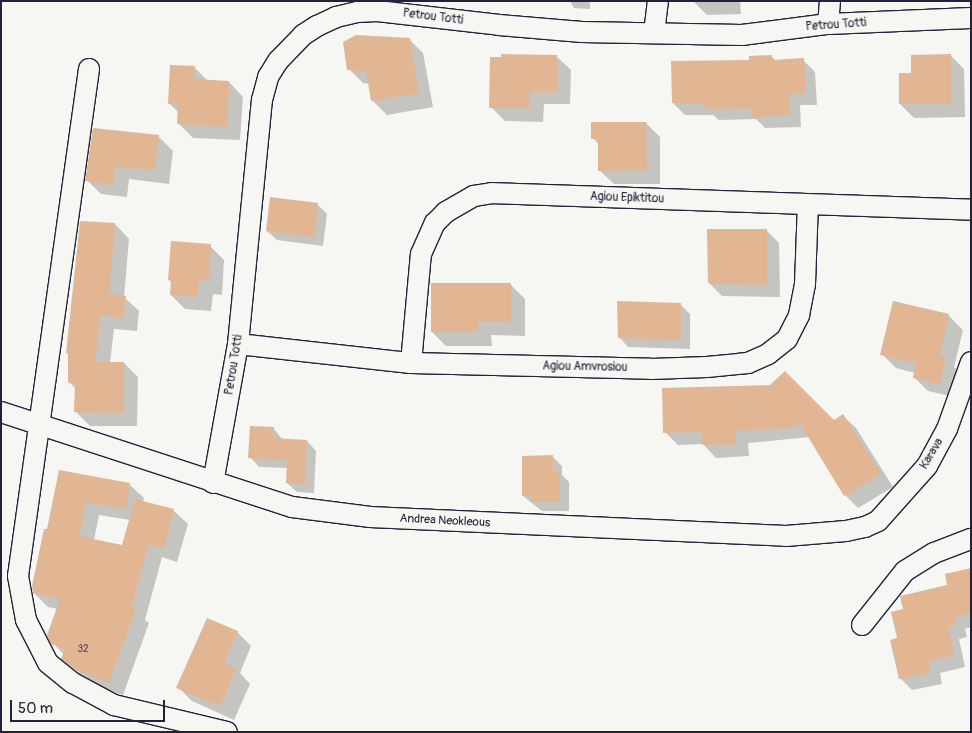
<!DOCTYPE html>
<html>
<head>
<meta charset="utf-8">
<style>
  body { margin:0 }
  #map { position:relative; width:972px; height:733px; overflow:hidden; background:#f6f6f2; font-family:Pangolin,sans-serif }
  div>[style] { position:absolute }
  .shadow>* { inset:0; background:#0003 }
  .building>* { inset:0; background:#e2b593 }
  .roads { filter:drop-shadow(1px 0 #22223b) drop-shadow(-1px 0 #22223b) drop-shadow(0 1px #22223b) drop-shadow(0 -1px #22223b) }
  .minor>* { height:20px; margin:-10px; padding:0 10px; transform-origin:10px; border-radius:10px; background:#f6f6f2 }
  span { translate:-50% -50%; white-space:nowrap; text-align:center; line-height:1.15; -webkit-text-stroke:5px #f6f6f2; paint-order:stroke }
  .number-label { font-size:10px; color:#524751 }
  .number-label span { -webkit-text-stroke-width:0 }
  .street-label { font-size:12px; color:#22223b }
  .frame { position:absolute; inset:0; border:2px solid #22223b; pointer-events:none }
  .scale { position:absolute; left:10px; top:700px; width:155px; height:22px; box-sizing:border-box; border:2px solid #22223b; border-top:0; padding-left:6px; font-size:15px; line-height:18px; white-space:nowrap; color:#22223b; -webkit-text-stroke:4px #f6f6f2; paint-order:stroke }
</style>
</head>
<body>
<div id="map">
  <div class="shadow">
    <div style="clip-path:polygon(570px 1px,590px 1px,590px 9px,574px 8px)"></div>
    <div style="clip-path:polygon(693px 1px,740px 1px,741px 14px,707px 15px)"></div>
    <div style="clip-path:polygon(409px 39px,423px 53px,433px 107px,387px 115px,373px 101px,370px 84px,363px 83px,349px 69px)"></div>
    <div style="clip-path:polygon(950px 55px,964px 69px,965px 117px,914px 118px,900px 104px,912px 74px)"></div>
    <div style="clip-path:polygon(556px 56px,571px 70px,570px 104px,544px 104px,543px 122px,505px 121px,491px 107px)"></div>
    <div style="clip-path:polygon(772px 57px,776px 61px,803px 60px,815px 72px,817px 105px,800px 105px,801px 127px,765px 128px,756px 119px,719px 120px,713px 115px,685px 115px,673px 103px,750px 61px)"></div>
    <div style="clip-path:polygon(194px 67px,208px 81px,229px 82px,243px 97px,240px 140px,193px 138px,179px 124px,179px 113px,169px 103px)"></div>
    <div style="clip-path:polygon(646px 123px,660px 137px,660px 184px,614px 184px,599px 170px,599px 145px,593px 138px)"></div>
    <div style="clip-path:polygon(159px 137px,173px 151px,169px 184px,129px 179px,127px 197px,101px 194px,87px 180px)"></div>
    <div style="clip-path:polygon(318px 205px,327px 214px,323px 246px,277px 240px,267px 231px)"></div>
    <div style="clip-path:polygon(115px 224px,129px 239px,124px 297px,139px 311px,137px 331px,114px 329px,110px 363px,124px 363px,138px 377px,137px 426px,90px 426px,76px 412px,76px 389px,69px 382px)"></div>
    <div style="clip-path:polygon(766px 230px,779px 243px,780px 297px,722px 296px,709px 283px)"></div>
    <div style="clip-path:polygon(210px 246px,224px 260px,222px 295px,213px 294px,211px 311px,185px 309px,171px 295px,172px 283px,169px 280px)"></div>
    <div style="clip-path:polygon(511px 285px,525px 299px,525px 336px,491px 335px,492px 346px,446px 346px,432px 332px)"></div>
    <div style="clip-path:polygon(680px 304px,690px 314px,690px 349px,628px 347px,619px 337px)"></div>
    <div style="clip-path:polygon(948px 315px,963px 330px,954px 367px,960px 372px,954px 397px,928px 391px,914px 377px,915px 373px,896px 368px,882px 354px)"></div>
    <div style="clip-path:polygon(663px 389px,834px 421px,843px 416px,856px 428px,893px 487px,858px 508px,845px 495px,810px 437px,748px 443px,749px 456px,716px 458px,703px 444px,678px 445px,665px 432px)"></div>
    <div style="clip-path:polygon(273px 428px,283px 440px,307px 441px,316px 451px,314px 493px,297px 492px,287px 483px,288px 468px,259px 467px,250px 457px)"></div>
    <div style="clip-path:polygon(552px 456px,562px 466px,562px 475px,569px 482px,569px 511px,542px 511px,523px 496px)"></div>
    <div style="clip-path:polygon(evenodd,60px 471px,130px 485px,144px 498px,143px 502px,174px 511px,188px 524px,177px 562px,162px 557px,145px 620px,149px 623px,123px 695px,91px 684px,63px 658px,64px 655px,53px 643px,58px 609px,48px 607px,34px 593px,60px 471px,99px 515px,130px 520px,123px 546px,94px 540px,99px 515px)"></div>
    <div style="clip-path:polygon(971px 569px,971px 627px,965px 629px,967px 637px,959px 639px,965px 667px,940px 673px,942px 684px,912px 690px,900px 678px,898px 639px,904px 610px,949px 585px)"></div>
    <div style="clip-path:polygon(237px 632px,251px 646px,240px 673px,250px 684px,234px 720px,192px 701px,178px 687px)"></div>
  </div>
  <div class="building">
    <div style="clip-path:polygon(356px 35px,410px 38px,419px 93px,371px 101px,366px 71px,347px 70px,343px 42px)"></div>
    <div style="clip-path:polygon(501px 54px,557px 55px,557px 91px,530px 91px,530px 108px,489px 108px,490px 57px,501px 57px)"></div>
    <div style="clip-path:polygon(951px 54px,951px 104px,899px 104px,899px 73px,911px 73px,911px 55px)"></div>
    <div style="clip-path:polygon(772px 55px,772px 60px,804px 58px,806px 93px,789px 94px,790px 115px,752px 117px,752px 108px,705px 109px,705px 103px,672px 103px,671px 61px,749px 60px,749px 56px)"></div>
    <div style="clip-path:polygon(170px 65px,195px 66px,194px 79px,229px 81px,227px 127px,177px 124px,178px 104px,168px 104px)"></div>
    <div style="clip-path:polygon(591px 122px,646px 122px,647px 170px,598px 171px,598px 139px,591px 139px)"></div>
    <div style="clip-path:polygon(93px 128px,159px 135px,155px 170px,115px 166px,113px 184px,85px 181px)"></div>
    <div style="clip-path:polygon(270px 197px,318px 203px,314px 237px,266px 231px)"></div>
    <div style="clip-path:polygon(80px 221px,115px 223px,109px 294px,126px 296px,123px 318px,100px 315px,95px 362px,124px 362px,124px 413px,74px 412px,75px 382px,68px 383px,68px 354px,66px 353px)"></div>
    <div style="clip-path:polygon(707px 229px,767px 229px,767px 285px,708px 283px)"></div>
    <div style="clip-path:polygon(171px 241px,211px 244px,208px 281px,199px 280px,197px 297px,170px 295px,171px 280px,168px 280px)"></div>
    <div style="clip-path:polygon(431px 283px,511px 283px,511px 322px,478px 322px,478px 332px,431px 332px)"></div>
    <div style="clip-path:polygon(617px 301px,681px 303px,681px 340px,618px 338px)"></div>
    <div style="clip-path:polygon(893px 301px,949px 314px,940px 355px,946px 357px,940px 384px,913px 378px,916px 363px,880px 355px)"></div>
    <div style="clip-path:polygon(785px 371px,834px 420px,843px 414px,881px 474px,844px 496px,799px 422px,794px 427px,736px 431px,736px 444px,702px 445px,701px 431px,663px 433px,662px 388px,770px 385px)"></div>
    <div style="clip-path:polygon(250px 426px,274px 427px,273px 438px,307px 440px,305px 484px,286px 483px,287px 460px,248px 458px)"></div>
    <div style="clip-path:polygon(553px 455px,553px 471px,560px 471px,560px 502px,531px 502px,531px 496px,522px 496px,522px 456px)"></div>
    <div style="clip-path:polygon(59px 470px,130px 483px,126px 509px,86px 502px,79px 536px,122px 545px,135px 499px,174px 509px,164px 549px,148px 544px,132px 607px,136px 608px,109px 682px,76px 670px,61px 659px,65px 649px,51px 644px,47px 635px,60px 599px,33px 593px,32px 586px,44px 529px,47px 529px)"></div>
    <div style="clip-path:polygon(971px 568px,971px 613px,954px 617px,956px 625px,948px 627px,954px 655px,928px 661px,931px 672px,899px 679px,890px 640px,897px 638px,891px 612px,903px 609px,900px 596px,947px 585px,945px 574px)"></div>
    <div style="clip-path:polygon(207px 618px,238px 631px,224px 663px,236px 669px,220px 706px,176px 688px)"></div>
  </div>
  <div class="roads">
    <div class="minor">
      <div style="left:828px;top:24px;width:23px;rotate:-85deg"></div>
      <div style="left:654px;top:33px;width:32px;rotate:-83deg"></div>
      <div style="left:89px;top:69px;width:512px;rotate:97.97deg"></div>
      <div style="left:18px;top:576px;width:45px;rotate:79.7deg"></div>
      <div style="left:26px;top:620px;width:48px;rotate:62.9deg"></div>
      <div style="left:48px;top:663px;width:32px;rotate:39deg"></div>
      <div style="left:73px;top:683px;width:47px;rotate:28.2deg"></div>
      <div style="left:114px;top:705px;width:116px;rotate:13.4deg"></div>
      <div style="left:238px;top:344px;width:174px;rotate:6.3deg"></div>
      <div style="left:411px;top:363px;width:240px;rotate:1.4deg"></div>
      <div style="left:651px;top:369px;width:56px;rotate:-2deg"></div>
      <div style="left:707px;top:367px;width:41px;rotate:-5.6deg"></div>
      <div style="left:748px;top:363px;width:22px;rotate:-24deg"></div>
      <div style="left:768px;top:354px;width:24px;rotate:-38deg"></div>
      <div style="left:787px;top:339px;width:27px;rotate:-63deg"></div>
      <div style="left:799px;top:315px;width:32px;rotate:-79deg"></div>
      <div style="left:805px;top:284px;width:80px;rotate:-87.9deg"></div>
      <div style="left:411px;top:363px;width:109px;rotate:-84.8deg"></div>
      <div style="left:421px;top:254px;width:34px;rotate:-66deg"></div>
      <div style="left:435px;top:223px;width:16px;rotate:-45deg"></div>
      <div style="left:446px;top:212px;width:32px;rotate:-30deg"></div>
      <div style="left:474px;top:196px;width:18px;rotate:-9deg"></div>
      <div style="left:492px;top:193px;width:479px;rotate:2deg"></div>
      <div style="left:1px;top:412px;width:306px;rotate:18.1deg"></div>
      <div style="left:292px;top:507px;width:79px;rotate:7.3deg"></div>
      <div style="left:370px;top:517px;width:416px;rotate:2.6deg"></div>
      <div style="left:786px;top:536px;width:60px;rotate:-4.8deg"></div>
      <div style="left:846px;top:531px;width:19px;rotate:-12deg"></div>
      <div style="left:865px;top:527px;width:14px;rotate:-25deg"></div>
      <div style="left:878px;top:521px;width:74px;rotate:-48.3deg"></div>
      <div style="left:927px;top:466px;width:42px;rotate:-61.6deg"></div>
      <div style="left:947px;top:429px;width:71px;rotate:-70.3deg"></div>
      <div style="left:213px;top:483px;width:141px;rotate:-79.8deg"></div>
      <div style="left:238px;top:344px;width:245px;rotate:-84.4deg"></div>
      <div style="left:262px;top:100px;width:24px;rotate:-75deg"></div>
      <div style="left:268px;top:77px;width:19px;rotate:-58deg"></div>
      <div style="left:278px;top:61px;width:36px;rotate:-46deg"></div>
      <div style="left:303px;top:35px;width:17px;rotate:-33deg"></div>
      <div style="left:317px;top:26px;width:21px;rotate:-25deg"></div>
      <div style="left:336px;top:17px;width:22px;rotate:-13deg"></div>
      <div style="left:357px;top:12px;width:20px;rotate:-3deg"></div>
      <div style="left:377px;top:11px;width:123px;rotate:6.5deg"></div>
      <div style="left:499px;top:25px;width:83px;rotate:4.8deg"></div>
      <div style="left:582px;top:32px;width:160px;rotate:1.1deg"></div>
      <div style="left:742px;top:35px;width:87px;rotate:-7.3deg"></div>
      <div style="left:828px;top:24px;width:143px;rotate:-2.4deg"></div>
      <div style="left:862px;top:625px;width:69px;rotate:-51.5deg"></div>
      <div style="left:905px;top:571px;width:34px;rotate:-32deg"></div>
      <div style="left:934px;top:553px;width:40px;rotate:-21deg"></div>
    </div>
  </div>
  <div class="number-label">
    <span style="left:83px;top:650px">32</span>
  </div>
  <div class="street-label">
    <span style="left:433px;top:17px;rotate:7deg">Petrou Totti</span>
    <span style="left:836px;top:25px;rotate:-4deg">Petrou Totti</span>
    <span style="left:627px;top:198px;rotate:2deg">Agiou Epiktitou</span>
    <span style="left:234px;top:365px;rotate:-81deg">Petrou Totti</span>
    <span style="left:585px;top:367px;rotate:1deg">Agiou Amvrosiou</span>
    <span style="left:932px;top:454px;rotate:-59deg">Karava</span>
    <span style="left:445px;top:521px;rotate:3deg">Andrea Neokleous</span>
  </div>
  <div class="frame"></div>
  <div class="scale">50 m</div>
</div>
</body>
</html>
